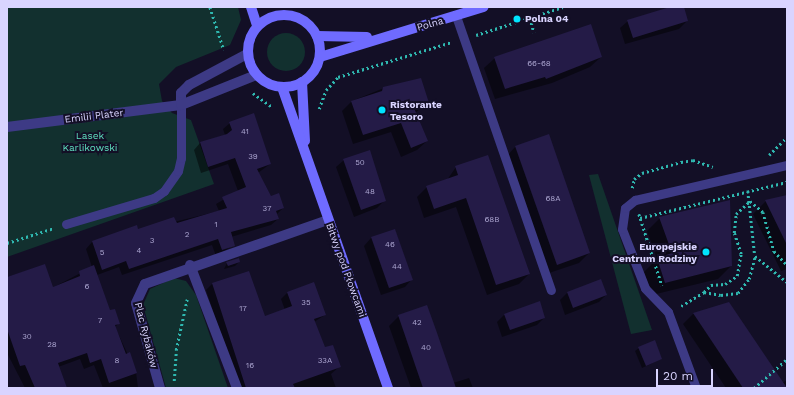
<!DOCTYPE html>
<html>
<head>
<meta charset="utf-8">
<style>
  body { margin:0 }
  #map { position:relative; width:794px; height:395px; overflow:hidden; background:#130f26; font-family:"Work Sans",sans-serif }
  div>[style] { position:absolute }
  .green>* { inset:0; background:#12302f }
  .round { border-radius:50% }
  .shadow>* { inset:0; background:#0007 }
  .building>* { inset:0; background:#241b47 }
  .path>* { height:2.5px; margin-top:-1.25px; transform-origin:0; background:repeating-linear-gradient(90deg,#2fb8b0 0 2px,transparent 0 5px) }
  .lane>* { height:9px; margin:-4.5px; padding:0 4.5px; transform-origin:4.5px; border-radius:4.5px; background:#3d3a85 }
  .street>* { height:10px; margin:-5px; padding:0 5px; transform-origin:5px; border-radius:5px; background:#3d3a85 }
  .secondary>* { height:10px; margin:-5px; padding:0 5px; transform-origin:5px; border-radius:5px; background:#6f6bff }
  .secondary>.ring { margin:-5px; padding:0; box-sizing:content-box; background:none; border:10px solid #6f6bff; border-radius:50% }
  .dots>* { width:11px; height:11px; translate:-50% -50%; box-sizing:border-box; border:2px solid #130f26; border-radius:50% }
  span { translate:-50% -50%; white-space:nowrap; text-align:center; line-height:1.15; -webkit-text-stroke:4px #130f26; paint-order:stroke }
  .number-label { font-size:8px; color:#aca6d1 }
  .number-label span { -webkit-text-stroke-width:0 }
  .poi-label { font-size:10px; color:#d9d4ff; font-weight:700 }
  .left { translate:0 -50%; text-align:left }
  .right { translate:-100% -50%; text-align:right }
  .street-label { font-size:10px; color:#d9d4ff }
  .park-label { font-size:10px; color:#5fe0c0 }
  .frame { position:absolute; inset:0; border:8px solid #d9d4ff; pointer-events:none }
  .scale { position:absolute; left:656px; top:369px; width:57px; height:18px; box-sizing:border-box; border:2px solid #d9d4ff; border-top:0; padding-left:5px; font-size:12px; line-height:14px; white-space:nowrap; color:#d9d4ff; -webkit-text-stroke:3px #130f26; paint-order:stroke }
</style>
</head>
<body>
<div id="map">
  <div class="green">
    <div style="clip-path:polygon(7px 7px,238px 7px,241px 20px,230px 45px,176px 67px,159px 84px,162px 101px,172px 113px,191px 120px,214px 184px,7px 257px)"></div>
    <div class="round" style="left:267px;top:33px;width:38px;height:38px"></div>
    <div style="clip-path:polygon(598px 174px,652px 330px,631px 334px,589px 175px)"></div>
    <div style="clip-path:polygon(174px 278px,186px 281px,196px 295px,228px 388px,166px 388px,143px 305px,150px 289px)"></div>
  </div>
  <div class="shadow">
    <div style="clip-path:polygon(674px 7px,683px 7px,687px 21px,679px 29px,625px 44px,620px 28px,628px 21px)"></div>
    <div style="clip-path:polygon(601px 57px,590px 67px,552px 83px,495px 99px,484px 68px,495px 58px)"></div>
    <div style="clip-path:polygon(384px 88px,428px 103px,415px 113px,427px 141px,417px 150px,401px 157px,391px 132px,353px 144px,342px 111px,352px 101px)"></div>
    <div style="clip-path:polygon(230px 123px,270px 164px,258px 173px,271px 197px,283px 208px,277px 214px,278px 219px,271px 225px,231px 237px,234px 245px,216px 256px,212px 245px,122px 275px,119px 267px,97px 275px,109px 311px,119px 323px,115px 327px,136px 372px,138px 388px,103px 388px,94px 365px,84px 369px,80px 359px,58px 367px,66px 388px,25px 388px,7px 353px,7px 277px,45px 265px,52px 288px,92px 267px,86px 249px,92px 242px,219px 211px,216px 204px,238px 191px,228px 164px,201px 173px,194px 150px,200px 143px,225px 135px,223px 129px)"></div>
    <div style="clip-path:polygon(516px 146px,589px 253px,579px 263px,546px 274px,506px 157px)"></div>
    <div style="clip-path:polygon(344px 160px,384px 201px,377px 208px,354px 217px,336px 167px)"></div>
    <div style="clip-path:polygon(456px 167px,529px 274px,519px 284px,487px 295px,456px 207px,424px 218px,417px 197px,427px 187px,447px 180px)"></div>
    <div style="clip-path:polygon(787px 196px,787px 269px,781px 271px,753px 214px,766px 201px)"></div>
    <div style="clip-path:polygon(660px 218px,731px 266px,718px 279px,652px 295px,644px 272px,657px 259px,647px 231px)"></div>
    <div style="clip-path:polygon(395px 230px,412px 279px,405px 287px,381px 295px,364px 246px,371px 238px)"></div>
    <div style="clip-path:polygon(239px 262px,235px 266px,224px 269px,227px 263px)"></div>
    <div style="clip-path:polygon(601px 280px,606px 295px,599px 302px,565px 315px,560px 300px,567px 293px)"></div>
    <div style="clip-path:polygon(212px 284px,264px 317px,285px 310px,281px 299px,287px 293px,325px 315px,314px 322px,324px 349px,339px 367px,331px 374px,336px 388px,239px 388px,206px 290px)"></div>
    <div style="clip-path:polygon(539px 302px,544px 318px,537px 325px,502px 337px,497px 322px,504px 315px)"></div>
    <div style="clip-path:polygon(729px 303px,782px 383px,787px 380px,787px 388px,726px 388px,683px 324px,693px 314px)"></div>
    <div style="clip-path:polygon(399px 316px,453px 383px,469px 378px,473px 388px,411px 388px,389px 326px)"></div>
    <div style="clip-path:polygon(639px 348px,661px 359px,642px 368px,635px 351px)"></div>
  </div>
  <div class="building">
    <div style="clip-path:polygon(670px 7px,684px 7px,688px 21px,633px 38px,627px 20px)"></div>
    <div style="clip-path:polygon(591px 24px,602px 57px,546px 79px,545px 77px,505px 89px,494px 57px)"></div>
    <div style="clip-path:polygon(421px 78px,429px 103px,414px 108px,428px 141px,411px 148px,401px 123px,363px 135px,351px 101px,382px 91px,383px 87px)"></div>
    <div style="clip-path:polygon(254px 113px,271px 164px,257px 169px,271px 196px,279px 193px,284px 208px,276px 211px,279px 219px,231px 232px,235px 246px,222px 250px,218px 239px,129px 269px,126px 261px,102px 270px,92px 241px,137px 225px,138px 229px,174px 217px,177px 223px,227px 208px,222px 197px,246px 187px,235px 158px,208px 167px,200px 142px,227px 134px,232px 130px,229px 122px)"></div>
    <div style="clip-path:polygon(549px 134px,590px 253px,557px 265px,515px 146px)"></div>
    <div style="clip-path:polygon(370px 150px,386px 201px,361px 210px,343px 159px)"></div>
    <div style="clip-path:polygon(488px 155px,530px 274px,496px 285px,466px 198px,434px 209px,426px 186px,458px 175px,455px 166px)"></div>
    <div style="clip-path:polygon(787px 195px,787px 245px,765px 200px)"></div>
    <div style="clip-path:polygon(730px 200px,732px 266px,665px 283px,657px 258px,672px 253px,659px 217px)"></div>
    <div style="clip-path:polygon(395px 229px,413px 280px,389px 288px,371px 237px)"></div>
    <div style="clip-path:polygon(239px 258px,240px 262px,228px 266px,226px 262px)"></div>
    <div style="clip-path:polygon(45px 264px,53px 287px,80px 276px,79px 271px,94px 265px,110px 310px,115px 309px,120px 324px,115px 325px,126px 354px,130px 352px,137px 373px,109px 383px,101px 359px,90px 363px,87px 353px,58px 363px,67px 388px,35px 388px,25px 365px,20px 366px,7px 329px,7px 277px)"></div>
    <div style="clip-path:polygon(249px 271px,265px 316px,292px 306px,287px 292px,314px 282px,326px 315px,314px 319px,325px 347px,333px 345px,341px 367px,293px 384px,295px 388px,246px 388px,212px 283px)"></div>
    <div style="clip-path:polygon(601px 279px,607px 295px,573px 308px,567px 292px)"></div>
    <div style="clip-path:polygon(540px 301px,545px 318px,510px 330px,504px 314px)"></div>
    <div style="clip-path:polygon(729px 302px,787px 388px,743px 388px,693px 313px)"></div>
    <div style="clip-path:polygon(427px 305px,436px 330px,456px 388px,423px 388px,398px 315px)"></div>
    <div style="clip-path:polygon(655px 340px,662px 359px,646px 366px,638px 347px)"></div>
  </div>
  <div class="path">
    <div style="left:210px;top:7px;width:45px;rotate:72deg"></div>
    <div style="left:530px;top:18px;width:15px;rotate:74deg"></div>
    <div style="left:476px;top:35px;width:91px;rotate:-17.8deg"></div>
    <div style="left:253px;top:93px;width:24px;rotate:36deg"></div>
    <div style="left:319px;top:109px;width:20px;rotate:-70deg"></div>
    <div style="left:326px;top:90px;width:18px;rotate:-47deg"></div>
    <div style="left:338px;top:77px;width:119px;rotate:-17.1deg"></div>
    <div style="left:769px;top:155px;width:25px;rotate:-45deg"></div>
    <div style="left:632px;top:188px;width:9px;rotate:-77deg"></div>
    <div style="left:634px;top:179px;width:10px;rotate:-37deg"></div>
    <div style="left:642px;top:173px;width:41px;rotate:-15.8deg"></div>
    <div style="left:681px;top:162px;width:12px;rotate:-9deg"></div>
    <div style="left:693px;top:160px;width:21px;rotate:19deg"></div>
    <div style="left:748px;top:191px;width:65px;rotate:83.9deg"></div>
    <div style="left:755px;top:256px;width:41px;rotate:39.1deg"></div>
    <div style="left:639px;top:214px;width:75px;rotate:72.1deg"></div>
    <div style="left:640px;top:218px;width:151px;rotate:-13.8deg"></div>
    <div style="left:7px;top:243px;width:49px;rotate:-17.7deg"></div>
    <div style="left:704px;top:292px;width:10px;rotate:-45deg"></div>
    <div style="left:711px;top:285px;width:14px;rotate:-4deg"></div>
    <div style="left:725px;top:284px;width:14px;rotate:-34deg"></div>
    <div style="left:737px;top:276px;width:22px;rotate:-80deg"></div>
    <div style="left:741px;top:254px;width:22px;rotate:-108deg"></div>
    <div style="left:734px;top:233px;width:19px;rotate:-84deg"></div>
    <div style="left:736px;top:214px;width:19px;rotate:-43deg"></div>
    <div style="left:750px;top:201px;width:17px;rotate:40deg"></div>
    <div style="left:763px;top:212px;width:41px;rotate:74.2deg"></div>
    <div style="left:774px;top:251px;width:19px;rotate:47deg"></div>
    <div style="left:681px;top:306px;width:27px;rotate:-31deg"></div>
    <div style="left:704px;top:292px;width:17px;rotate:10deg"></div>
    <div style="left:721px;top:295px;width:17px;rotate:-7deg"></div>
    <div style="left:738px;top:293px;width:18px;rotate:-52deg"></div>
    <div style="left:749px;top:279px;width:24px;rotate:-75deg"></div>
    <div style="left:174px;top:381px;width:31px;rotate:-86deg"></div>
    <div style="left:176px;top:350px;width:52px;rotate:-77.8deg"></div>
    <div style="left:754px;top:388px;width:44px;rotate:-41.3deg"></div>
  </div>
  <div class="lane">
    <div style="left:456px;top:16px;width:290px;rotate:70.9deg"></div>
    <div style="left:66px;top:224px;width:92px;rotate:-16.5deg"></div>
    <div style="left:154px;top:198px;width:12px;rotate:-35deg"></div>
    <div style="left:164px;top:191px;width:24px;rotate:-55deg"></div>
    <div style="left:178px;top:171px;width:13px;rotate:-77deg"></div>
    <div style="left:181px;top:158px;width:53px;rotate:-90deg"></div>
    <div style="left:696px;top:388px;width:81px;rotate:-110.2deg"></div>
    <div style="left:668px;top:312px;width:33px;rotate:-134deg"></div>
    <div style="left:645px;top:288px;width:63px;rotate:-111.3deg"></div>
    <div style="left:622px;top:229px;width:21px;rotate:-82deg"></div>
    <div style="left:625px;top:208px;width:13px;rotate:-39deg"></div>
    <div style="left:635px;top:200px;width:156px;rotate:-13deg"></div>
  </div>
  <div class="street">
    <div style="left:181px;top:105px;width:12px;rotate:-90deg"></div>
    <div style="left:181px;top:93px;width:11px;rotate:-45deg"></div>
    <div style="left:189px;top:85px;width:66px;rotate:-28.1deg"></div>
    <div style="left:7px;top:127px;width:175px;rotate:-7.2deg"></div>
    <div style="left:181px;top:105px;width:81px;rotate:-21.8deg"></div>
    <div style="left:190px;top:265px;width:132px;rotate:69.1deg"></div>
    <div style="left:160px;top:388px;width:88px;rotate:-105.8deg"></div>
    <div style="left:136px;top:303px;width:21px;rotate:-65deg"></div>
    <div style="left:145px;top:284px;width:194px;rotate:-19.3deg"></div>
  </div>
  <div class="secondary">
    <div style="left:251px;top:7px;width:20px;rotate:72deg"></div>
    <div class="ring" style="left:248px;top:15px;width:62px;height:62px"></div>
    <div style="left:317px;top:36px;width:50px;rotate:1.1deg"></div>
    <div style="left:320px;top:57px;width:171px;rotate:-17deg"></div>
    <div style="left:302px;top:82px;width:59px;rotate:87.1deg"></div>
    <div style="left:282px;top:87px;width:319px;rotate:70.6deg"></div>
  </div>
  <div class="dots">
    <div style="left:517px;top:19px;background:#00e5ff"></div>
    <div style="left:382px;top:110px;background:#00e5ff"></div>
    <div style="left:706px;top:252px;background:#00e5ff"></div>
  </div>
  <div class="number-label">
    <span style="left:539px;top:64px">66-68</span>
    <span style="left:245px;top:132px">41</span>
    <span style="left:253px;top:157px">39</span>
    <span style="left:360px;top:163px">50</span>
    <span style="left:370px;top:192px">48</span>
    <span style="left:553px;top:199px">68A</span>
    <span style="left:267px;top:209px">37</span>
    <span style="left:492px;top:220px">68B</span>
    <span style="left:216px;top:225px">1</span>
    <span style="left:187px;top:235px">2</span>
    <span style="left:152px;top:241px">3</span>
    <span style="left:390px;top:245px">46</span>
    <span style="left:139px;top:251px">4</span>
    <span style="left:102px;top:253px">5</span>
    <span style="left:397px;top:267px">44</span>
    <span style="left:87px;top:287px">6</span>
    <span style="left:306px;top:303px">35</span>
    <span style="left:243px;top:309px">17</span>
    <span style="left:100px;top:321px">7</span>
    <span style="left:417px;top:323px">42</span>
    <span style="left:27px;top:337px">30</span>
    <span style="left:52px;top:345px">28</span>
    <span style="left:426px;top:348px">40</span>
    <span style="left:117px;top:361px">8</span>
    <span style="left:325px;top:361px">33A</span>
    <span style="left:250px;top:366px">16</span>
  </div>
  <div class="poi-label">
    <span class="left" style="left:525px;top:19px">Polna 04</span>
    <span class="left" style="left:390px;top:110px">Ristorante<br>Tesoro</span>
    <span class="right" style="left:697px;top:252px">Europejskie<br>Centrum Rodziny</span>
  </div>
  <div class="street-label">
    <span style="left:430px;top:24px;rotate:-16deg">Polna</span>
    <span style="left:94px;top:116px;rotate:-7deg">Emilii Plater</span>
    <span style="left:346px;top:270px;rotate:70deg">Bitwy pod Płowcami</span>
    <span style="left:146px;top:335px;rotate:76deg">Plac Rybaków</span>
  </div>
  <div class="park-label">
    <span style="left:90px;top:141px">Lasek<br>Karlikowski</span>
  </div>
  <div class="frame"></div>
  <div class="scale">20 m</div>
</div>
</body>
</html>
